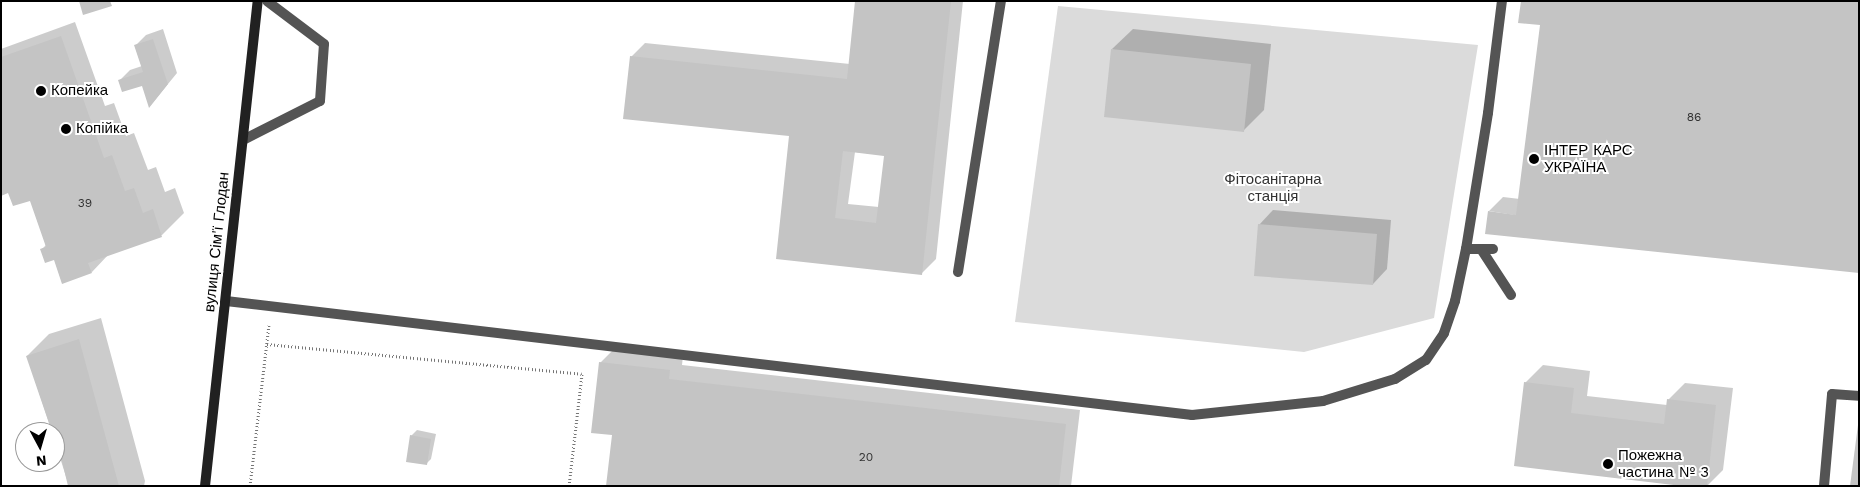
<!DOCTYPE html>
<html>
<head>
<meta charset="utf-8">
<style>
  body { margin:0 }
  #map { position:relative; width:1860px; height:487px; overflow:hidden; background:#fff; font-family:"Work Sans",sans-serif }
  div>[style] { position:absolute }
  .green>* { inset:0; background:#dbdbdb }
  .shadow>* { inset:0; background:#0003 }
  .building>* { inset:0; background:#c4c4c4 }
  .path>* { height:3px; margin-top:-1.5px; transform-origin:0; background:repeating-linear-gradient(90deg,#767676 0 1px,transparent 0 3.5px) }
  .lane>* { height:10px; margin:-5px; padding:0 5px; transform-origin:5px; border-radius:5px; background:#545454 }
  .secondary>* { height:10px; margin:-5px; padding:0 5px; transform-origin:5px; border-radius:5px; background:#212121 }
  .dots>* { width:14px; height:14px; translate:-50% -50%; box-sizing:border-box; border:2px solid #fff; border-radius:50% }
  span { translate:-50% -50%; white-space:nowrap; text-align:center; line-height:1.15; -webkit-text-stroke:4px #fff; paint-order:stroke }
  .number-label { font-size:12px; color:#313131 }
  .number-label span { -webkit-text-stroke-width:0 }
  .poi-label { font-size:15px; color:#000 }
  .left { translate:0 -50%; text-align:left }
  .park-label { font-size:15px; color:#323232 }
  .street-label { font-size:15px; color:#000 }
  .frame { position:absolute; inset:0; border:2px solid #000; pointer-events:none }
  .north { position:absolute; left:15px; top:422px; width:50px; height:50px; box-sizing:border-box; background:#fff; border:1px solid #999; border-radius:50%; rotate:174deg; font-size:14px; font-weight:700; line-height:20px; text-align:center; color:#000 }
  .north::after { content:''; display:block; margin:auto; width:18px; height:22px; background:#000; clip-path:polygon(50% 0,100% 100%,50% 72%,0 100%) }
</style>
</head>
<body>
<div id="map">
  <div class="green">
    <div style="clip-path:polygon(1058px 6px,1478px 45px,1434px 318px,1304px 352px,1015px 322px)"></div>
  </div>
  <div class="shadow">
    <div style="clip-path:polygon(evenodd,857px 1px,963px 1px,936px 259px,921px 274px,777px 258px,790px 135px,631px 57px,645px 43px,850px 64px,857px 1px,855px 152px,885px 155px,879px 207px,848px 204px,855px 152px)"></div>
    <div style="clip-path:polygon(1522px 1px,1859px 271px,1489px 211px,1503px 197px,1520px 199px,1541px 24px)"></div>
    <div style="clip-path:polygon(75px 22px,105px 106px,114px 103px,126px 136px,134px 133px,148px 170px,156px 167px,165px 192px,175px 188px,184px 213px,162px 235px,109px 254px,92px 272px,55px 259px,41px 250px,46px 245px,30px 199px,9px 191px,1px 194px,1px 49px)"></div>
    <div style="clip-path:polygon(163px 29px,177px 73px,150px 106px,143px 84px,120px 80px,130px 70px,142px 66px,136px 45px,146px 35px)"></div>
    <div style="clip-path:polygon(1133px 29px,1271px 44px,1264px 110px,1244px 130px,1112px 49px)"></div>
    <div style="clip-path:polygon(1273px 210px,1391px 220px,1387px 269px,1373px 284px,1259px 225px)"></div>
    <div style="clip-path:polygon(101px 318px,145px 481px,144px 486px,69px 486px,55px 442px,55px 432px,52px 432px,27px 356px,49px 334px)"></div>
    <div style="clip-path:polygon(615px 348px,683px 356px,682px 365px,1080px 410px,1071px 486px,607px 486px,613px 434px,600px 363px)"></div>
    <div style="clip-path:polygon(1543px 365px,1590px 371px,1587px 396px,1667px 405px,1668px 400px,1685px 383px,1733px 388px,1723px 470px,1707px 486px,1693px 486px,1516px 465px,1525px 383px)"></div>
    <div style="clip-path:polygon(1859px 425px,1859px 486px,1852px 486px)"></div>
    <div style="clip-path:polygon(417px 430px,436px 434px,431px 459px,426px 464px,411px 436px)"></div>
  </div>
  <div class="building">
    <div style="clip-path:polygon(79px 1px,110px 1px,112px 6px,83px 15px)"></div>
    <div style="clip-path:polygon(evenodd,855px 1px,951px 1px,922px 275px,776px 259px,789px 136px,623px 119px,630px 56px,847px 79px,855px 1px,843px 151px,884px 156px,876px 223px,835px 218px,843px 151px)"></div>
    <div style="clip-path:polygon(1521px 1px,1859px 1px,1859px 273px,1485px 234px,1488px 211px,1516px 215px,1540px 25px,1518px 23px)"></div>
    <div style="clip-path:polygon(61px 36px,104px 158px,112px 155px,125px 191px,134px 188px,143px 213px,153px 209px,162px 237px,88px 263px,92px 273px,62px 284px,54px 260px,45px 263px,40px 249px,46px 247px,30px 201px,13px 206px,8px 193px,1px 196px,1px 57px)"></div>
    <div style="clip-path:polygon(153px 39px,168px 84px,149px 108px,142px 86px,122px 92px,118px 80px,143px 72px,134px 45px)"></div>
    <div style="clip-path:polygon(1111px 49px,1251px 64px,1244px 132px,1104px 117px)"></div>
    <div style="clip-path:polygon(1258px 224px,1377px 234px,1373px 285px,1254px 276px)"></div>
    <div style="clip-path:polygon(79px 339px,119px 486px,68px 486px,55px 432px,52px 432px,26px 356px)"></div>
    <div style="clip-path:polygon(599px 362px,670px 370px,669px 379px,1066px 424px,1059px 486px,606px 486px,612px 435px,591px 433px)"></div>
    <div style="clip-path:polygon(1524px 382px,1574px 388px,1571px 413px,1664px 424px,1667px 399px,1716px 405px,1707px 486px,1682px 486px,1514px 466px)"></div>
    <div style="clip-path:polygon(1858px 425px,1859px 486px,1850px 486px)"></div>
    <div style="clip-path:polygon(410px 435px,431px 439px,427px 465px,406px 462px)"></div>
  </div>
  <div class="path">
    <div style="left:267px;top:344px;width:316px;rotate:5.4deg"></div>
    <div style="left:582px;top:374px;width:113px;rotate:96.6deg"></div>
    <div style="left:250px;top:486px;width:162px;rotate:-83.3deg"></div>
  </div>
  <div class="lane">
    <div style="left:243px;top:140px;width:86px;rotate:-26.9deg"></div>
    <div style="left:320px;top:101px;width:57px;rotate:-86deg"></div>
    <div style="left:324px;top:44px;width:71px;rotate:-143deg"></div>
    <div style="left:1466px;top:249px;width:27px"></div>
    <div style="left:1481px;top:249px;width:55px;rotate:56.9deg"></div>
    <div style="left:958px;top:272px;width:274px;rotate:-81deg"></div>
    <div style="left:226px;top:301px;width:973px;rotate:6.73deg"></div>
    <div style="left:1192px;top:415px;width:132px;rotate:-6.1deg"></div>
    <div style="left:1323px;top:401px;width:75px;rotate:-17deg"></div>
    <div style="left:1395px;top:379px;width:36px;rotate:-32deg"></div>
    <div style="left:1426px;top:360px;width:32px;rotate:-56deg"></div>
    <div style="left:1444px;top:333px;width:34px;rotate:-71deg"></div>
    <div style="left:1455px;top:301px;width:53px;rotate:-78.1deg"></div>
    <div style="left:1466px;top:249px;width:138px;rotate:-80.8deg"></div>
    <div style="left:1488px;top:113px;width:113px;rotate:-82.9deg"></div>
    <div style="left:1824px;top:486px;width:92px;rotate:-85deg"></div>
    <div style="left:1832px;top:394px;width:27px;rotate:4deg"></div>
  </div>
  <div class="secondary">
    <div style="left:205px;top:486px;width:488px;rotate:-83.8deg"></div>
  </div>
  <div class="dots">
    <div style="left:41px;top:91px;background:#000"></div>
    <div style="left:66px;top:129px;background:#000"></div>
    <div style="left:1534px;top:159px;background:#000"></div>
    <div style="left:1608px;top:464px;background:#000"></div>
  </div>
  <div class="number-label">
    <span style="left:1694px;top:118px">86</span>
    <span style="left:85px;top:204px">39</span>
    <span style="left:866px;top:458px">20</span>
  </div>
  <div class="poi-label">
    <span class="left" style="left:51px;top:91px">Копейка</span>
    <span class="left" style="left:76px;top:129px">Копійка</span>
    <span class="left" style="left:1544px;top:159px">ІНТЕР КАРС<br>УКРАЇНА</span>
    <span class="left" style="left:1618px;top:464px">Пожежна<br>частина № 3</span>
  </div>
  <div class="park-label">
    <span style="left:1273px;top:188px">Фітосанітарна<br>станція</span>
  </div>
  <div class="street-label">
    <span style="left:217px;top:242px;rotate:-84deg">вулиця Сім'ї Глодан</span>
  </div>
  <div class="frame"></div>
  <div class="north">N</div>
</div>
</body>
</html>
